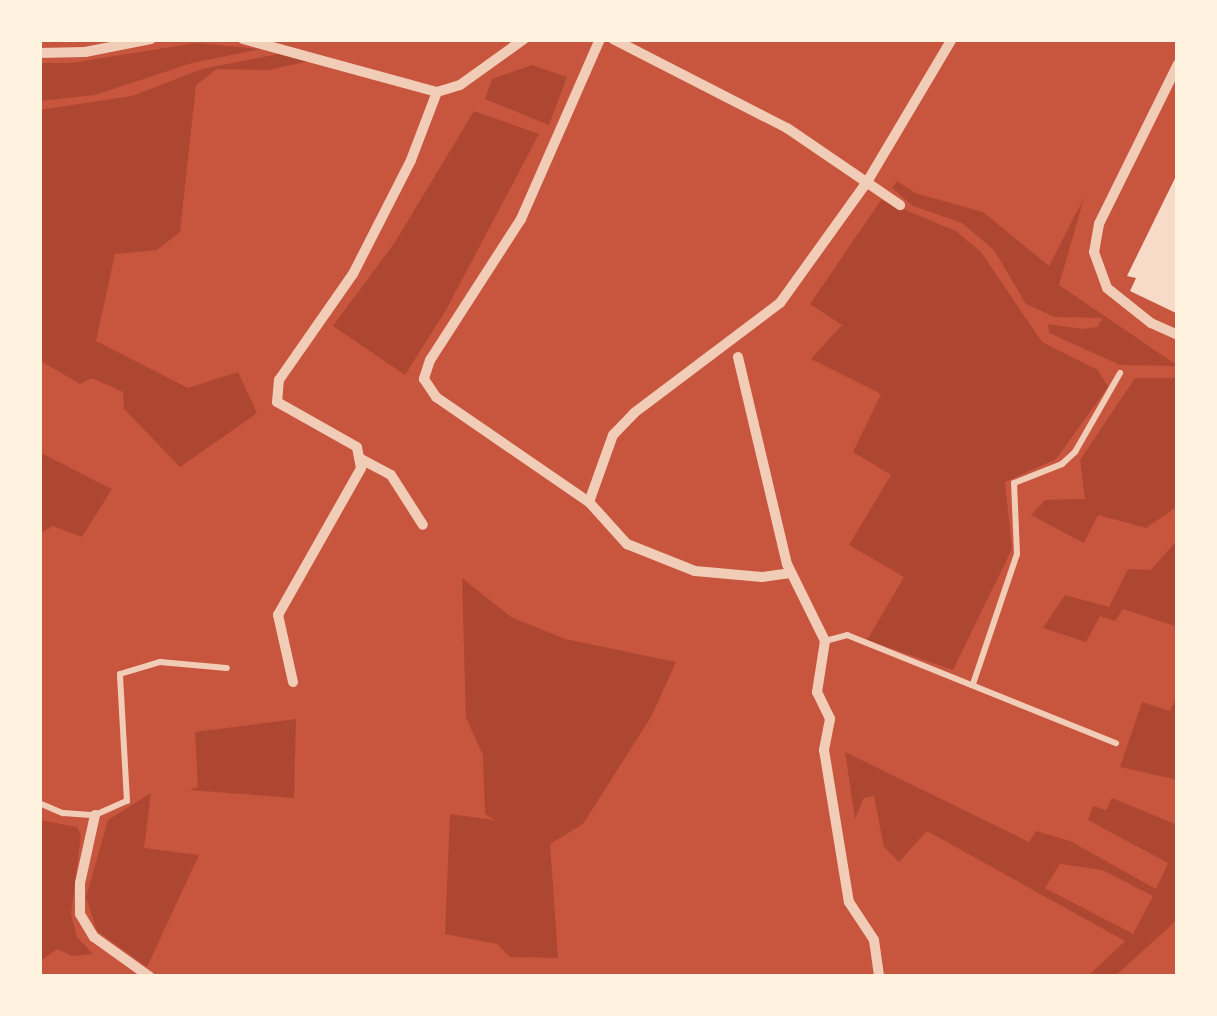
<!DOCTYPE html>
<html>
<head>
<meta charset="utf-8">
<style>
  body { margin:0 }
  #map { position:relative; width:1217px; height:1016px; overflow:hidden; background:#c8553d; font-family:"PT Sans Narrow",sans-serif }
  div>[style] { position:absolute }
  .green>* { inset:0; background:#ae4732 }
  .building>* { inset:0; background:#f7dbc8 }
  .service>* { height:6px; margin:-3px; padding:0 3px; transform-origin:3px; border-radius:3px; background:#f1ccb7 }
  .minor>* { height:10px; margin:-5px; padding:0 5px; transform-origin:5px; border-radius:5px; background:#f1ccb7 }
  span { translate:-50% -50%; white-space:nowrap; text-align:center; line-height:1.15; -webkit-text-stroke:12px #fff3e0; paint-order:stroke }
  .frame { position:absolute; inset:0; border:42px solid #fff3e0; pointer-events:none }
</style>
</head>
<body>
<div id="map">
  <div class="green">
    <div style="clip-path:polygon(196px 43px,261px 49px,192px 63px,95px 95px,39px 101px,39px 63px,71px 63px)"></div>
    <div style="clip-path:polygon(279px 54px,310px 61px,268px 70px,217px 69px,196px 85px,180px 232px,157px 250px,115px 254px,96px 341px,188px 388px,238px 372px,257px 413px,180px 467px,124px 409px,123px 392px,92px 378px,80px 384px,39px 360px,39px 110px,132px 96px,202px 69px)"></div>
    <div style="clip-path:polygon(532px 65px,567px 77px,549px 125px,485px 99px,492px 79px)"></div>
    <div style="clip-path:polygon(474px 111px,539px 134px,446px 310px,405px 375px,333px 326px,395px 242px)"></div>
    <div style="clip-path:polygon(897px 181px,915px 193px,983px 212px,1049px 266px,1084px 198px,1059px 285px,1178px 366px,1120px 365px,1049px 333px,1048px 324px,1082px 329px,1098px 327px,1102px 318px,1055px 317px,1026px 304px,994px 250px,962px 223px,913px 206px,892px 188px)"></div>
    <div style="clip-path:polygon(881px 200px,956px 231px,981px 252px,1042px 342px,1098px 370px,1108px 387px,1056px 459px,1005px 482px,1012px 549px,953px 670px,867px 640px,904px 577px,849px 545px,891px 475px,853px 452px,881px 394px,811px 359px,842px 325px,810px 304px)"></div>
    <div style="clip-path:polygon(1135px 378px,1178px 378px,1178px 506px,1146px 528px,1098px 515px,1084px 543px,1031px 515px,1045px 500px,1085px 499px,1080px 460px)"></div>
    <div style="clip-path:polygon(39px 452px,112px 489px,82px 537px,53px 526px,39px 534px)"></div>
    <div style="clip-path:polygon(1178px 539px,1178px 627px,1123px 609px,1115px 621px,1100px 616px,1086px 642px,1043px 628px,1065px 595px,1109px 607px,1128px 569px,1151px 570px)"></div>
    <div style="clip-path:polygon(462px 578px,511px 617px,565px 639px,676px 662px,651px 717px,583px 824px,550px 844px,558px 958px,510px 957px,497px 944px,445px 934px,450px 814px,495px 820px,485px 814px,483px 755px,466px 718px)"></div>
    <div style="clip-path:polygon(1178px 694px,1178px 780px,1120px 767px,1142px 702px,1170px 711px)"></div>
    <div style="clip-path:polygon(296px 719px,294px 798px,189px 790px,198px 787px,195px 732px)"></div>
    <div style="clip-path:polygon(evenodd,845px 752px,1029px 842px,1036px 831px,1070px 841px,1156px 889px,1168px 863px,1088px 820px,1093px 806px,1106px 810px,1112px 798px,1175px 824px,1178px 819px,1178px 919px,1114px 977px,1087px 977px,1125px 941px,927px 831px,899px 862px,884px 847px,874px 796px,864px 798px,855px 819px,845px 752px,1060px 864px,1102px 870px,1153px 896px,1133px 934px,1045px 888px,1060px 864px)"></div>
    <div style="clip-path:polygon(151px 793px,144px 848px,199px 855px,147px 967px,97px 931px,86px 897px,108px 820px)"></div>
    <div style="clip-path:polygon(39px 820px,77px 827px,81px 835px,71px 914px,77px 937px,93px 954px,72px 956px,57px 949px,39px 962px)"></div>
  </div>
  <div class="building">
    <div style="clip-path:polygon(1178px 172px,1178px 314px,1130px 291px,1136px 278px,1127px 276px)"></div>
  </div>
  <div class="service">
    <div style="left:825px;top:641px;width:23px;rotate:-15deg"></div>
    <div style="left:847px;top:635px;width:290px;rotate:21.9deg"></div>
    <div style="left:973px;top:684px;width:137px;rotate:-71.3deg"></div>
    <div style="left:1017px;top:554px;width:71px;rotate:-92.4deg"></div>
    <div style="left:1014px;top:483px;width:52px;rotate:-21.6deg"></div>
    <div style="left:1062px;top:464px;width:18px;rotate:-43deg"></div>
    <div style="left:1075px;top:452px;width:91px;rotate:-60.3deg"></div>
    <div style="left:39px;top:803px;width:26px;rotate:23deg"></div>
    <div style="left:63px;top:813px;width:32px;rotate:4deg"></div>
    <div style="left:95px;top:815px;width:35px;rotate:-24deg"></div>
    <div style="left:127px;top:801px;width:127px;rotate:-93.2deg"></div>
    <div style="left:120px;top:674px;width:42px;rotate:-16.7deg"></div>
    <div style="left:160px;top:662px;width:67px;rotate:5.1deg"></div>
  </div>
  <div class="minor">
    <div style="left:243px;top:39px;width:201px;rotate:15.3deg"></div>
    <div style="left:437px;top:92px;width:24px;rotate:-17deg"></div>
    <div style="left:460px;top:85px;width:79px;rotate:-35.7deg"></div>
    <div style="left:600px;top:39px;width:197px;rotate:113.7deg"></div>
    <div style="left:521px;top:219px;width:168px;rotate:122.8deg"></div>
    <div style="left:430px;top:360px;width:20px;rotate:108deg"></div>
    <div style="left:424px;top:379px;width:22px;rotate:56deg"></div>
    <div style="left:436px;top:397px;width:186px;rotate:34.5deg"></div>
    <div style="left:589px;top:502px;width:57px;rotate:47.9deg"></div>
    <div style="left:627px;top:544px;width:73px;rotate:21.7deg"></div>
    <div style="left:695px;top:571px;width:67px;rotate:5.1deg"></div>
    <div style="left:762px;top:577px;width:28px;rotate:-8deg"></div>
    <div style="left:613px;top:39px;width:195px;rotate:27.1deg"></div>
    <div style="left:787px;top:128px;width:137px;rotate:34.3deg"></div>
    <div style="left:39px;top:53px;width:46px;rotate:-1.2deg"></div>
    <div style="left:85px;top:52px;width:67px;rotate:-11.1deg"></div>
    <div style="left:1178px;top:64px;width:178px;rotate:116.3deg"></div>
    <div style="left:1099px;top:224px;width:28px;rotate:100deg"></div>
    <div style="left:1094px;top:252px;width:38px;rotate:70deg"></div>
    <div style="left:1107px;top:288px;width:56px;rotate:38.5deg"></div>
    <div style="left:1151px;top:323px;width:30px;rotate:24deg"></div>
    <div style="left:738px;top:357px;width:213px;rotate:76.7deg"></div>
    <div style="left:787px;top:564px;width:86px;rotate:63.7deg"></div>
    <div style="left:825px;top:641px;width:52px;rotate:98.9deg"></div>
    <div style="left:817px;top:692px;width:30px;rotate:64deg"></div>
    <div style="left:830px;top:719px;width:32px;rotate:101deg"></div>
    <div style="left:824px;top:750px;width:154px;rotate:80.7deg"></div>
    <div style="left:849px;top:902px;width:45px;rotate:56.7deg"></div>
    <div style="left:874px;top:940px;width:37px;rotate:82deg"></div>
    <div style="left:359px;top:458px;width:36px;rotate:28deg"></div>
    <div style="left:391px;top:475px;width:59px;rotate:57.4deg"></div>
    <div style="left:589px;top:502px;width:71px;rotate:-70.3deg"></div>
    <div style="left:613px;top:435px;width:30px;rotate:-46deg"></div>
    <div style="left:634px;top:413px;width:183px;rotate:-37deg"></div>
    <div style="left:780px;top:303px;width:149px;rotate:-54.3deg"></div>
    <div style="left:867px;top:182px;width:166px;rotate:-59.3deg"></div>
    <div style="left:293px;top:682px;width:69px;rotate:-102.6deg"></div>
    <div style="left:278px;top:615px;width:169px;rotate:-60.5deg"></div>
    <div style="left:361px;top:468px;width:21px;rotate:-101deg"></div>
    <div style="left:357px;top:447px;width:92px;rotate:-150.6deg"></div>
    <div style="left:277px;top:402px;width:22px;rotate:-85deg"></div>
    <div style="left:279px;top:380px;width:129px;rotate:-55.1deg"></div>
    <div style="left:353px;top:274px;width:128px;rotate:-63deg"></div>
    <div style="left:411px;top:160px;width:73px;rotate:-69.1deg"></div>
    <div style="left:95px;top:815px;width:70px;rotate:102.4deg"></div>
    <div style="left:80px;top:883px;width:31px;rotate:90deg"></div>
    <div style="left:80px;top:914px;width:27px;rotate:59deg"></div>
    <div style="left:94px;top:937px;width:69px;rotate:35.5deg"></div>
  </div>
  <div class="frame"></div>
</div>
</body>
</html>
